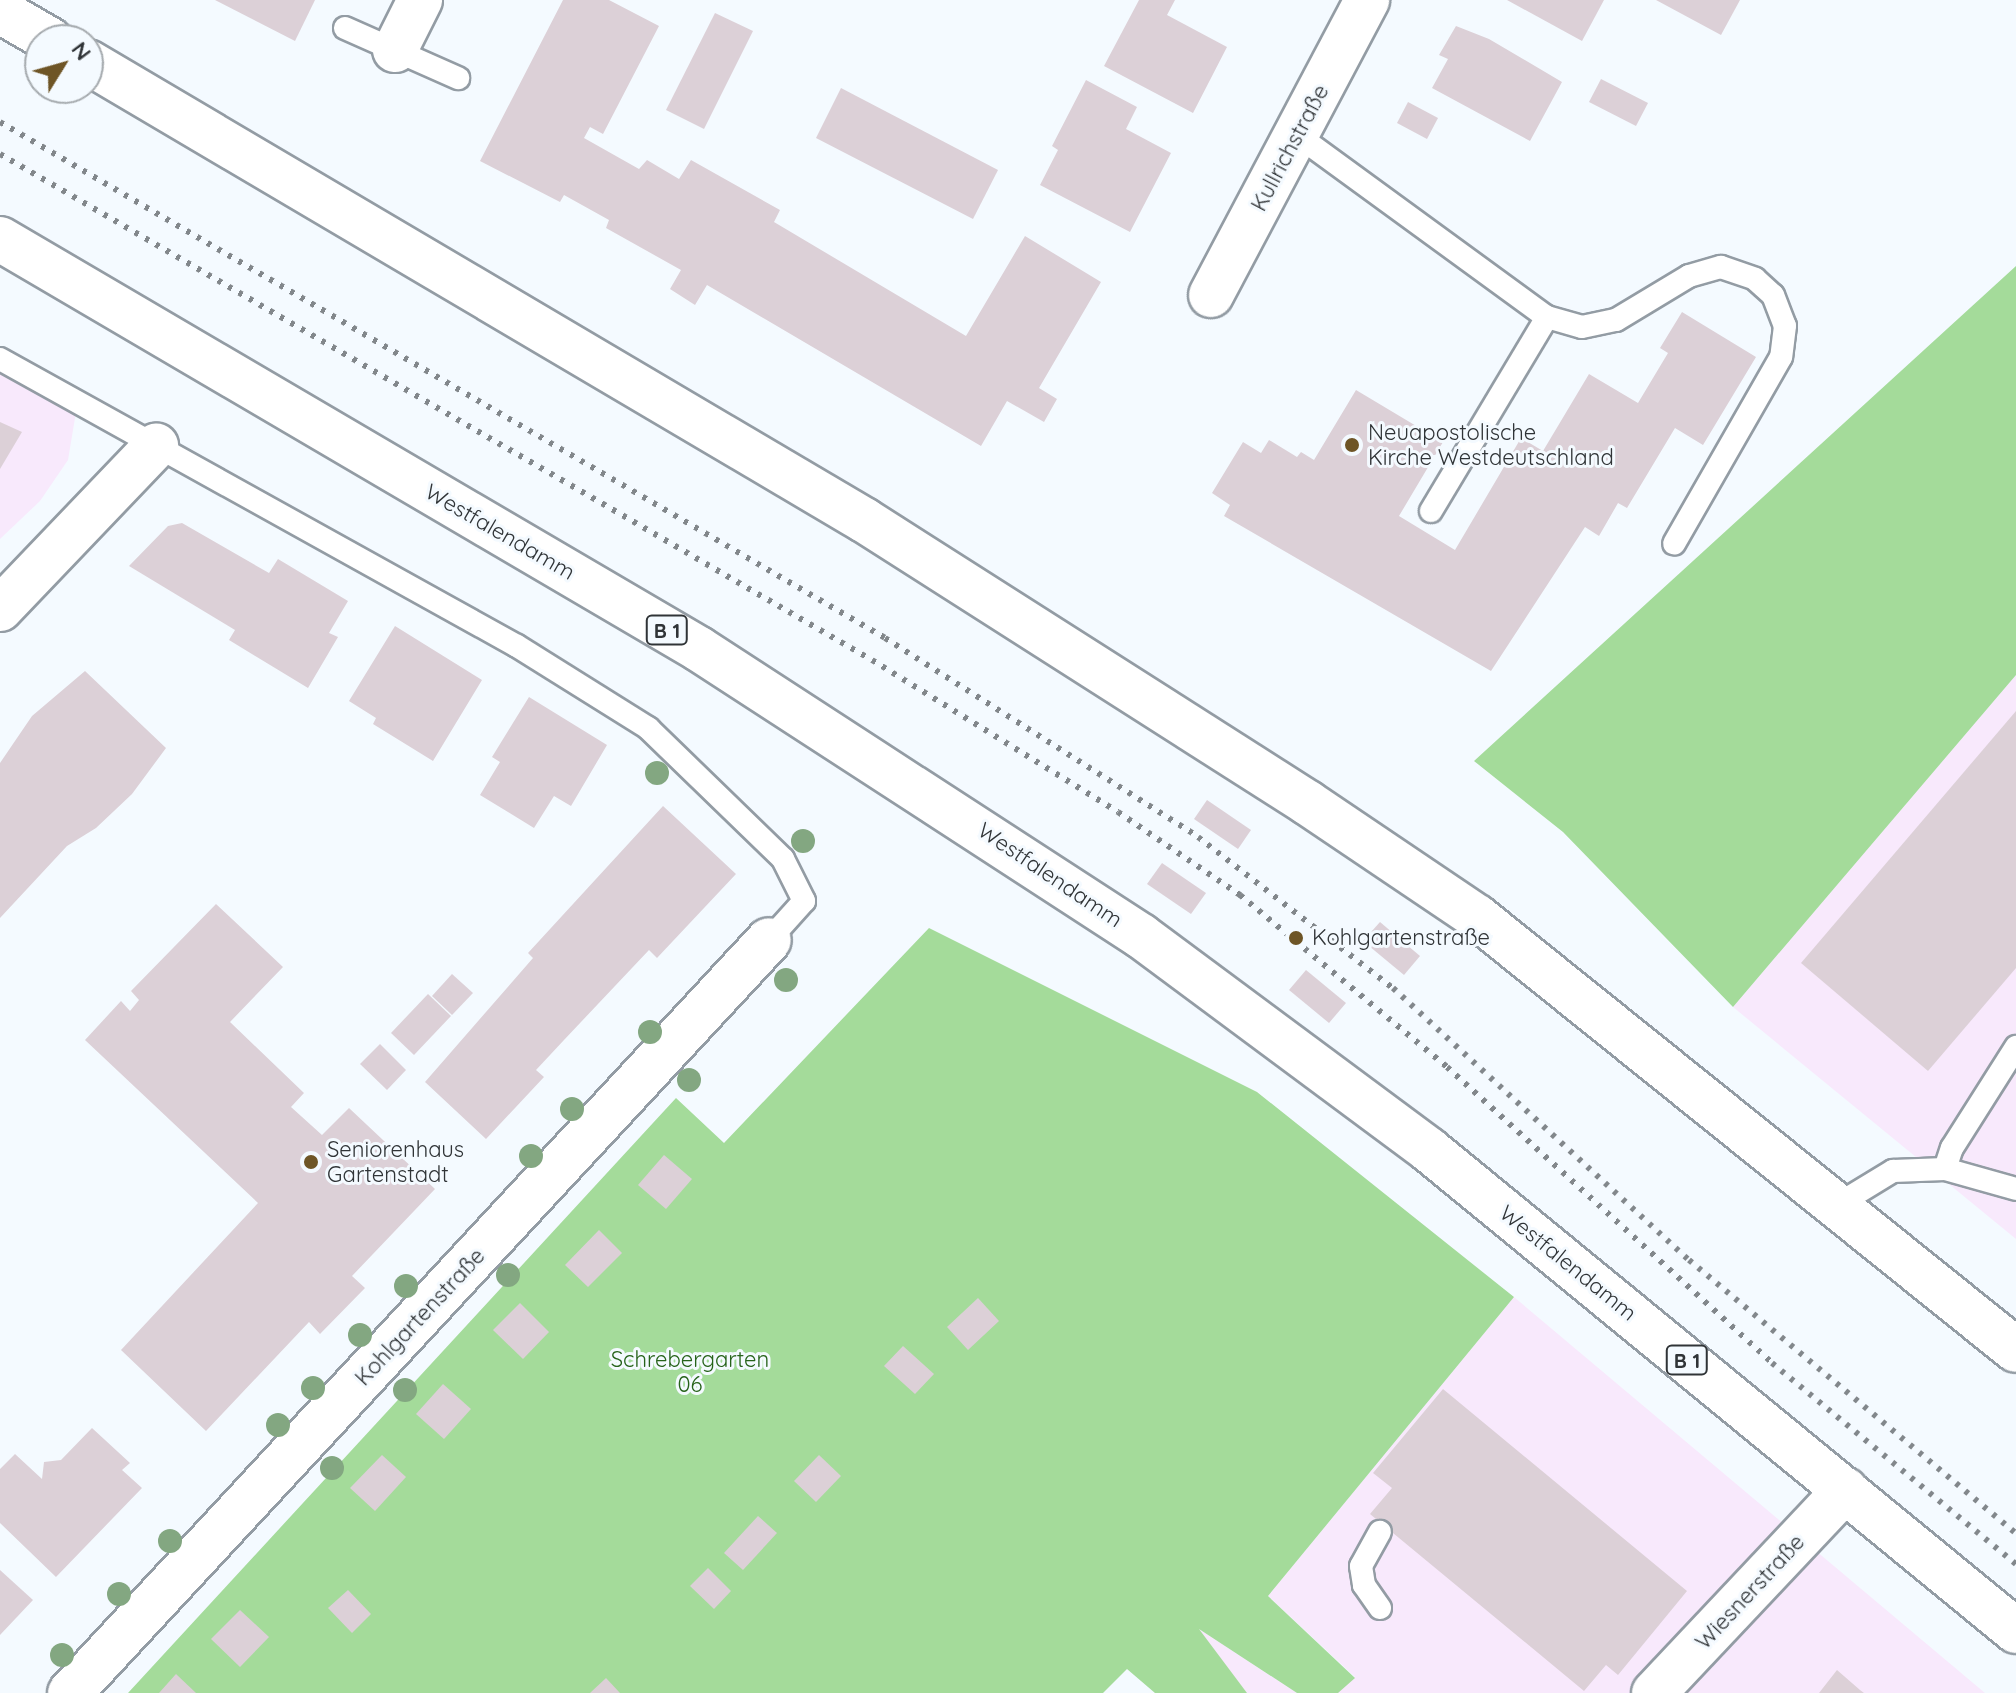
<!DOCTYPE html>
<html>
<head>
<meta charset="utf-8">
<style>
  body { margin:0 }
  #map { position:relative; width:2016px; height:1693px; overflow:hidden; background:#f4faff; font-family:Quicksand,sans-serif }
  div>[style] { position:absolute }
  .commercial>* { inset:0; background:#f8e9fc }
  .green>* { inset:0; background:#a4db9a }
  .building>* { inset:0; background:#dcd0d7 }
  .roads { filter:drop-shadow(2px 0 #939ca4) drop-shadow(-2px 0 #939ca4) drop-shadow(0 2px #939ca4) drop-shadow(0 -2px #939ca4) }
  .lane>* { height:22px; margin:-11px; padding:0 11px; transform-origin:11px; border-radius:11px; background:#fff }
  .street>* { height:44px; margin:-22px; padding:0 22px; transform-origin:22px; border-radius:22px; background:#fff }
  .primary>* { height:44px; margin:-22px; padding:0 22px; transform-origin:22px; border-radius:22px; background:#fff }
  .rail>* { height:6px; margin-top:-3px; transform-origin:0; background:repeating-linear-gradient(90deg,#82878b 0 4px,transparent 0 12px) }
  .trees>* { width:24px; height:24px; margin:-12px; border-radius:50%; background:#83a781 }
  .dots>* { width:22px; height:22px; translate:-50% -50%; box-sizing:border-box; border:4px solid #f4faff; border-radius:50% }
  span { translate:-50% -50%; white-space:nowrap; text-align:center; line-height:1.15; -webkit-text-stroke:6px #f4faff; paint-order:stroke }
  .shield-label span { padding:2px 6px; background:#f4faff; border:2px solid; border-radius:6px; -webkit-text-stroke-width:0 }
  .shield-label { font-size:20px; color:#303437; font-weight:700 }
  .street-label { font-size:22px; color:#303437 }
  .poi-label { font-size:22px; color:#303437 }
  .left { translate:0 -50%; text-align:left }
  .park-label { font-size:22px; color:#26631a }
  .north { position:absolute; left:24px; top:24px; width:80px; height:80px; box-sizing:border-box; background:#f4faff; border:2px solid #a6abaf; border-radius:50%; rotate:53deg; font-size:22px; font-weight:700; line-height:32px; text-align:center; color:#303437 }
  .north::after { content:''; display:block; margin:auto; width:28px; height:36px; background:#6e5526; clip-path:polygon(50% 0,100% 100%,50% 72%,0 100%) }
</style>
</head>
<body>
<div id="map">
  <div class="commercial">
    <div style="clip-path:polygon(0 360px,77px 406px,68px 460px,40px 501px,0 539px)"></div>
    <div style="clip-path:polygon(2016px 675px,2016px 1239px,1733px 1007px)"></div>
    <div style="clip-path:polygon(1514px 1297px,1985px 1693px,1338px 1693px,1355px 1677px,1268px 1596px)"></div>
    <div style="clip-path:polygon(1196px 1627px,1297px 1693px,1247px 1693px)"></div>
  </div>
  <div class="green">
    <div style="clip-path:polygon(2016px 266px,2016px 675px,1733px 1007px,1563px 832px,1474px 761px)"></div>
    <div style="clip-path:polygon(929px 928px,1257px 1092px,1514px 1297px,1268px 1596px,1355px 1678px,1338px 1693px,1297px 1693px,1199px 1629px,1247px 1693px,1155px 1693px,1127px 1669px,1103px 1693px,128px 1693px,676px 1098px,724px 1143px)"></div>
  </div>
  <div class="building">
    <div style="clip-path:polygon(215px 0,315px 0,295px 41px)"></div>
    <div style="clip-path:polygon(563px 0,609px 0,659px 26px,603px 134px,590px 127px,584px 138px,639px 169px,647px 160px,679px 179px,691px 160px,780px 210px,774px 222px,966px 336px,1025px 236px,1101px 282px,1039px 388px,1057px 399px,1044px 422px,1007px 401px,981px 446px,707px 285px,695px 305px,670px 289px,681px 270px,606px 228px,609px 220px,564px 195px,560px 202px,480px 161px)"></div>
    <div style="clip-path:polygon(1139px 0,1175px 0,1167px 15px,1227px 47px,1193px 113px,1104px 66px)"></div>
    <div style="clip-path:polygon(1507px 0,1604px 0,1582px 41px)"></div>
    <div style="clip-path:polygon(1656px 0,1740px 0,1721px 35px)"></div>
    <div style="clip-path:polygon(715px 13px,753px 31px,704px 129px,666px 110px)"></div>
    <div style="clip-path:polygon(1456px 26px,1489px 39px,1562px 82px,1530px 141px,1432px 88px,1448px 59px,1439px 55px)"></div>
    <div style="clip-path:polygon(1601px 79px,1648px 103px,1636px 126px,1589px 102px)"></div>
    <div style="clip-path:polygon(1086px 80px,1137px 107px,1126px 129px,1171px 153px,1130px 232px,1040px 185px,1058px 150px,1052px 146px)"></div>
    <div style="clip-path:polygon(841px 88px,998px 170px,973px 219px,816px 138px)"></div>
    <div style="clip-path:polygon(1408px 102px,1438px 118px,1427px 139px,1397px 123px)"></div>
    <div style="clip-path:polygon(1682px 312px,1756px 357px,1703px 445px,1675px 428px,1627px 508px,1618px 503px,1599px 536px,1585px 527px,1491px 671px,1224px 516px,1230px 505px,1212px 493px,1243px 442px,1261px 453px,1269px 440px,1297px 457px,1301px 452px,1314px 460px,1356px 390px,1443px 442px,1399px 516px,1455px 550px,1521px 438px,1543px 451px,1589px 374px,1638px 403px,1668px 353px,1660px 348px)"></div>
    <div style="clip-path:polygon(0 422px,22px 432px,0 469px)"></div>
    <div style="clip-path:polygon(182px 523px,269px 573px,278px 559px,348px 601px,329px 633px,338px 637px,308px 688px,229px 640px,235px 630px,129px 566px,168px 526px)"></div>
    <div style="clip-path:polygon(395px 626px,482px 680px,433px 761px,373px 724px,376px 718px,349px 701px)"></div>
    <div style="clip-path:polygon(85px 671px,166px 748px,132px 794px,96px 828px,67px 846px,0 918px,0 763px,32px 716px)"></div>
    <div style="clip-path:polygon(529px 697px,607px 745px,571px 806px,554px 796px,534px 828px,480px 795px,500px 762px,492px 757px)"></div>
    <div style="clip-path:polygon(2016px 711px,2016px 968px,1928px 1071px,1801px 963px)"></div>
    <div style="clip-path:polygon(1207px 800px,1251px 830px,1238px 849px,1194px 819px)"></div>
    <div style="clip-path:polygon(663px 806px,736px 874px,657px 958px,649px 950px,564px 1040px,536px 1070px,544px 1077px,486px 1139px,425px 1082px,533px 958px,528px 953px)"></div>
    <div style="clip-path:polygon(1162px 863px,1206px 893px,1191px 914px,1147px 884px)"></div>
    <div style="clip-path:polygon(216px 904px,283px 967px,230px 1022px,304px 1093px,291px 1107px,322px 1135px,349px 1108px,435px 1189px,352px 1276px,365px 1288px,320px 1334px,309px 1322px,206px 1431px,121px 1350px,258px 1203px,85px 1040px,121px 1001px,130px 1011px,139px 1000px,131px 991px)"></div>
    <div style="clip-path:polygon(1380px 922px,1420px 956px,1404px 975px,1363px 941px)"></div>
    <div style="clip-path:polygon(1306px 970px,1346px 1003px,1329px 1023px,1289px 990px)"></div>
    <div style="clip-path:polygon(452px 974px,473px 993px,452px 1015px,432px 996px)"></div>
    <div style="clip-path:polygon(428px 994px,451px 1016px,414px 1055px,391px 1033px)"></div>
    <div style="clip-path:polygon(380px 1044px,406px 1070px,387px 1090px,360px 1064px)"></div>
    <div style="clip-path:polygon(664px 1155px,692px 1179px,666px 1209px,638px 1185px)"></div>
    <div style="clip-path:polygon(599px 1230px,622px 1253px,588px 1287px,565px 1265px)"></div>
    <div style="clip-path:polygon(978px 1298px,999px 1321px,968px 1350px,947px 1327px)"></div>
    <div style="clip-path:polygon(520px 1303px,549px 1332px,523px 1359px,493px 1330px)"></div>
    <div style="clip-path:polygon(903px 1346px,934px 1374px,915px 1394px,884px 1366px)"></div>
    <div style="clip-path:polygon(443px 1384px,471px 1409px,444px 1439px,416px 1414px)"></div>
    <div style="clip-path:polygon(1443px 1389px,1687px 1591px,1618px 1675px,1606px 1665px,1584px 1691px,1370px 1514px,1392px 1488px,1373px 1473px)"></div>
    <div style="clip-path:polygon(92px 1428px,130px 1463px,122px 1470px,142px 1488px,56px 1577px,0 1523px,0 1469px,15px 1454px,42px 1479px,44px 1462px,61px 1460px)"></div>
    <div style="clip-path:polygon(382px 1455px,406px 1477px,375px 1511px,350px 1488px)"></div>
    <div style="clip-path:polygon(819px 1455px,841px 1476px,816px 1502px,794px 1481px)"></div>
    <div style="clip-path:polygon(758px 1516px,777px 1533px,743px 1570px,724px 1553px)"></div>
    <div style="clip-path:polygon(708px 1568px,731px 1591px,714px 1609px,690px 1586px)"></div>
    <div style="clip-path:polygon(0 1570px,33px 1600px,0 1635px)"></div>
    <div style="clip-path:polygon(348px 1590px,371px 1614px,352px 1633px,328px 1608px)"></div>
    <div style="clip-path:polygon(240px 1610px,269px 1637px,240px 1667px,211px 1639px)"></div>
    <div style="clip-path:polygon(1837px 1670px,1860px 1690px,1864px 1693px,1819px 1693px)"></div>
    <div style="clip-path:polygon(176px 1674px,196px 1693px,159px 1693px)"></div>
    <div style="clip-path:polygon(606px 1678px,620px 1693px,590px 1693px)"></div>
  </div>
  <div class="roads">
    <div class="lane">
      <div style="left:345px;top:28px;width:124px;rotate:23.9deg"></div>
      <div style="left:1297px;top:135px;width:309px;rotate:36.1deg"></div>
      <div style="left:1547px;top:317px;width:36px;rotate:16deg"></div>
      <div style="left:1582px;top:327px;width:35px;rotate:-12deg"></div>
      <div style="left:1616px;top:320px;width:85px;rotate:-31.1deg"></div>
      <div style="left:1689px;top:276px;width:33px;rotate:-16deg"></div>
      <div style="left:1721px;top:267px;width:36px;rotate:19deg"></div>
      <div style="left:1755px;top:279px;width:24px;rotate:42deg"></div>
      <div style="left:1773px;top:295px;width:33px;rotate:69deg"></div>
      <div style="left:1785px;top:326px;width:31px;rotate:97deg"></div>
      <div style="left:1781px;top:357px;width:215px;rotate:119.8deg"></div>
      <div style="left:0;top:359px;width:591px;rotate:29.04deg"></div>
      <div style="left:517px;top:646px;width:155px;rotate:32deg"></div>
      <div style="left:648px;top:728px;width:188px;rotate:44.1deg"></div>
      <div style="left:783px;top:859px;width:47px;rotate:63.4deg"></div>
      <div style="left:804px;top:901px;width:52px;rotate:131.9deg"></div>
      <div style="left:1431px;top:511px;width:226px;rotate:-59.1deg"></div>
      <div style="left:1945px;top:1169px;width:22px;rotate:-72deg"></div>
      <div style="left:1952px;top:1148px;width:120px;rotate:-57.6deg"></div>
      <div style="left:1837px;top:1205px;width:66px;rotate:-31.3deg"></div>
      <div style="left:1893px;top:1171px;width:52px;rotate:-2.2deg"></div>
      <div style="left:1945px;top:1169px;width:74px;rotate:15.7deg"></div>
      <div style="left:1380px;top:1608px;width:28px;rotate:-125deg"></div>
      <div style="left:1364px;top:1585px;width:19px;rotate:-99deg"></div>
      <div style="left:1361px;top:1566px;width:39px;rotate:-61deg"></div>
    </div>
    <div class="street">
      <div style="left:395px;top:50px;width:56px;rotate:-63.4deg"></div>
      <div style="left:1211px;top:295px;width:334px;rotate:-62.1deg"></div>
      <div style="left:0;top:609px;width:226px;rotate:-46.3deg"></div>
      <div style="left:70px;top:1693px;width:1027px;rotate:-47.13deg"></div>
      <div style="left:1654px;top:1693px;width:279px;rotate:-46.7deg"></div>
    </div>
    <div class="primary">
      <div style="left:0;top:11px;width:58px;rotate:30.1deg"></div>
      <div style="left:88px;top:62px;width:901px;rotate:30.55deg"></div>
      <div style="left:864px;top:520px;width:527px;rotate:32.51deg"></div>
      <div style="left:1308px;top:803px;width:204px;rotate:34deg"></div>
      <div style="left:1477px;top:917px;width:691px;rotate:38.78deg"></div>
      <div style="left:0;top:239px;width:810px;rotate:30.39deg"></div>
      <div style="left:699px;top:649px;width:527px;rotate:33deg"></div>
      <div style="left:1141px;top:936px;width:359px;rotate:36.6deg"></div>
      <div style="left:1429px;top:1150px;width:759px;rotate:39.33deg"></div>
    </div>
  </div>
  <div class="rail">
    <div style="left:0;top:122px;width:1024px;rotate:30.24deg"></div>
    <div style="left:885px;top:638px;width:371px;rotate:32.4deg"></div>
    <div style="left:1198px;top:837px;width:247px;rotate:37.8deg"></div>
    <div style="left:1393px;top:988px;width:402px;rotate:42.6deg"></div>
    <div style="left:1689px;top:1260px;width:426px;rotate:39.9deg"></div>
    <div style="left:0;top:154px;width:1008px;rotate:30.13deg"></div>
    <div style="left:872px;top:660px;width:289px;rotate:31.7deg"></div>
    <div style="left:1118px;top:812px;width:148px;rotate:34.2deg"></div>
    <div style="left:1240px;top:895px;width:269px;rotate:39.7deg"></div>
    <div style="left:1447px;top:1067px;width:440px;rotate:42.3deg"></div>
    <div style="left:1772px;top:1363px;width:316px;rotate:39.5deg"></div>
  </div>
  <div class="trees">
    <div style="left:657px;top:773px"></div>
    <div style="left:803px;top:841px"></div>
    <div style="left:786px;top:980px"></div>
    <div style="left:650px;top:1032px"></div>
    <div style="left:689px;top:1080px"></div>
    <div style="left:572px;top:1109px"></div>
    <div style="left:531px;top:1156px"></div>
    <div style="left:508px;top:1275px"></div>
    <div style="left:406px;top:1286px"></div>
    <div style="left:360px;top:1335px"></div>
    <div style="left:313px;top:1388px"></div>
    <div style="left:405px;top:1390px"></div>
    <div style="left:278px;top:1425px"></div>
    <div style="left:332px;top:1468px"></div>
    <div style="left:170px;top:1541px"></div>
    <div style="left:119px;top:1594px"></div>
    <div style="left:62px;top:1655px"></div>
  </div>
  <div class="dots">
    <div style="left:1352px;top:445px;background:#6e5526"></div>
    <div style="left:1296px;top:938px;background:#6e5526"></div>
    <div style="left:311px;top:1162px;background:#6e5526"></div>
  </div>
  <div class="shield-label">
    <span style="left:667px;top:630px">B 1</span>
    <span style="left:1687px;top:1360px">B 1</span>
  </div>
  <div class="street-label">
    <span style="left:1290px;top:148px;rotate:-62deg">Kullrichstraße</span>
    <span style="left:500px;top:532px;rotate:30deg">Westfalendamm</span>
    <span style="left:1050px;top:875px;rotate:34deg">Westfalendamm</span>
    <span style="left:1568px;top:1263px;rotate:39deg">Westfalendamm</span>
    <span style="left:420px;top:1317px;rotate:-47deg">Kohlgartenstraße</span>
    <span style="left:1750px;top:1592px;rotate:-47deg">Wiesnerstraße</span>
  </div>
  <div class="poi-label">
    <span class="left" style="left:1368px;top:445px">Neuapostolische<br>Kirche Westdeutschland</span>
    <span class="left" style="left:1312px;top:938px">Kohlgartenstraße</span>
    <span class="left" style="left:327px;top:1162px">Seniorenhaus<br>Gartenstadt</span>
  </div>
  <div class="park-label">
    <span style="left:690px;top:1372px">Schrebergarten<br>06</span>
  </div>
  <div class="north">N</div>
</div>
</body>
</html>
